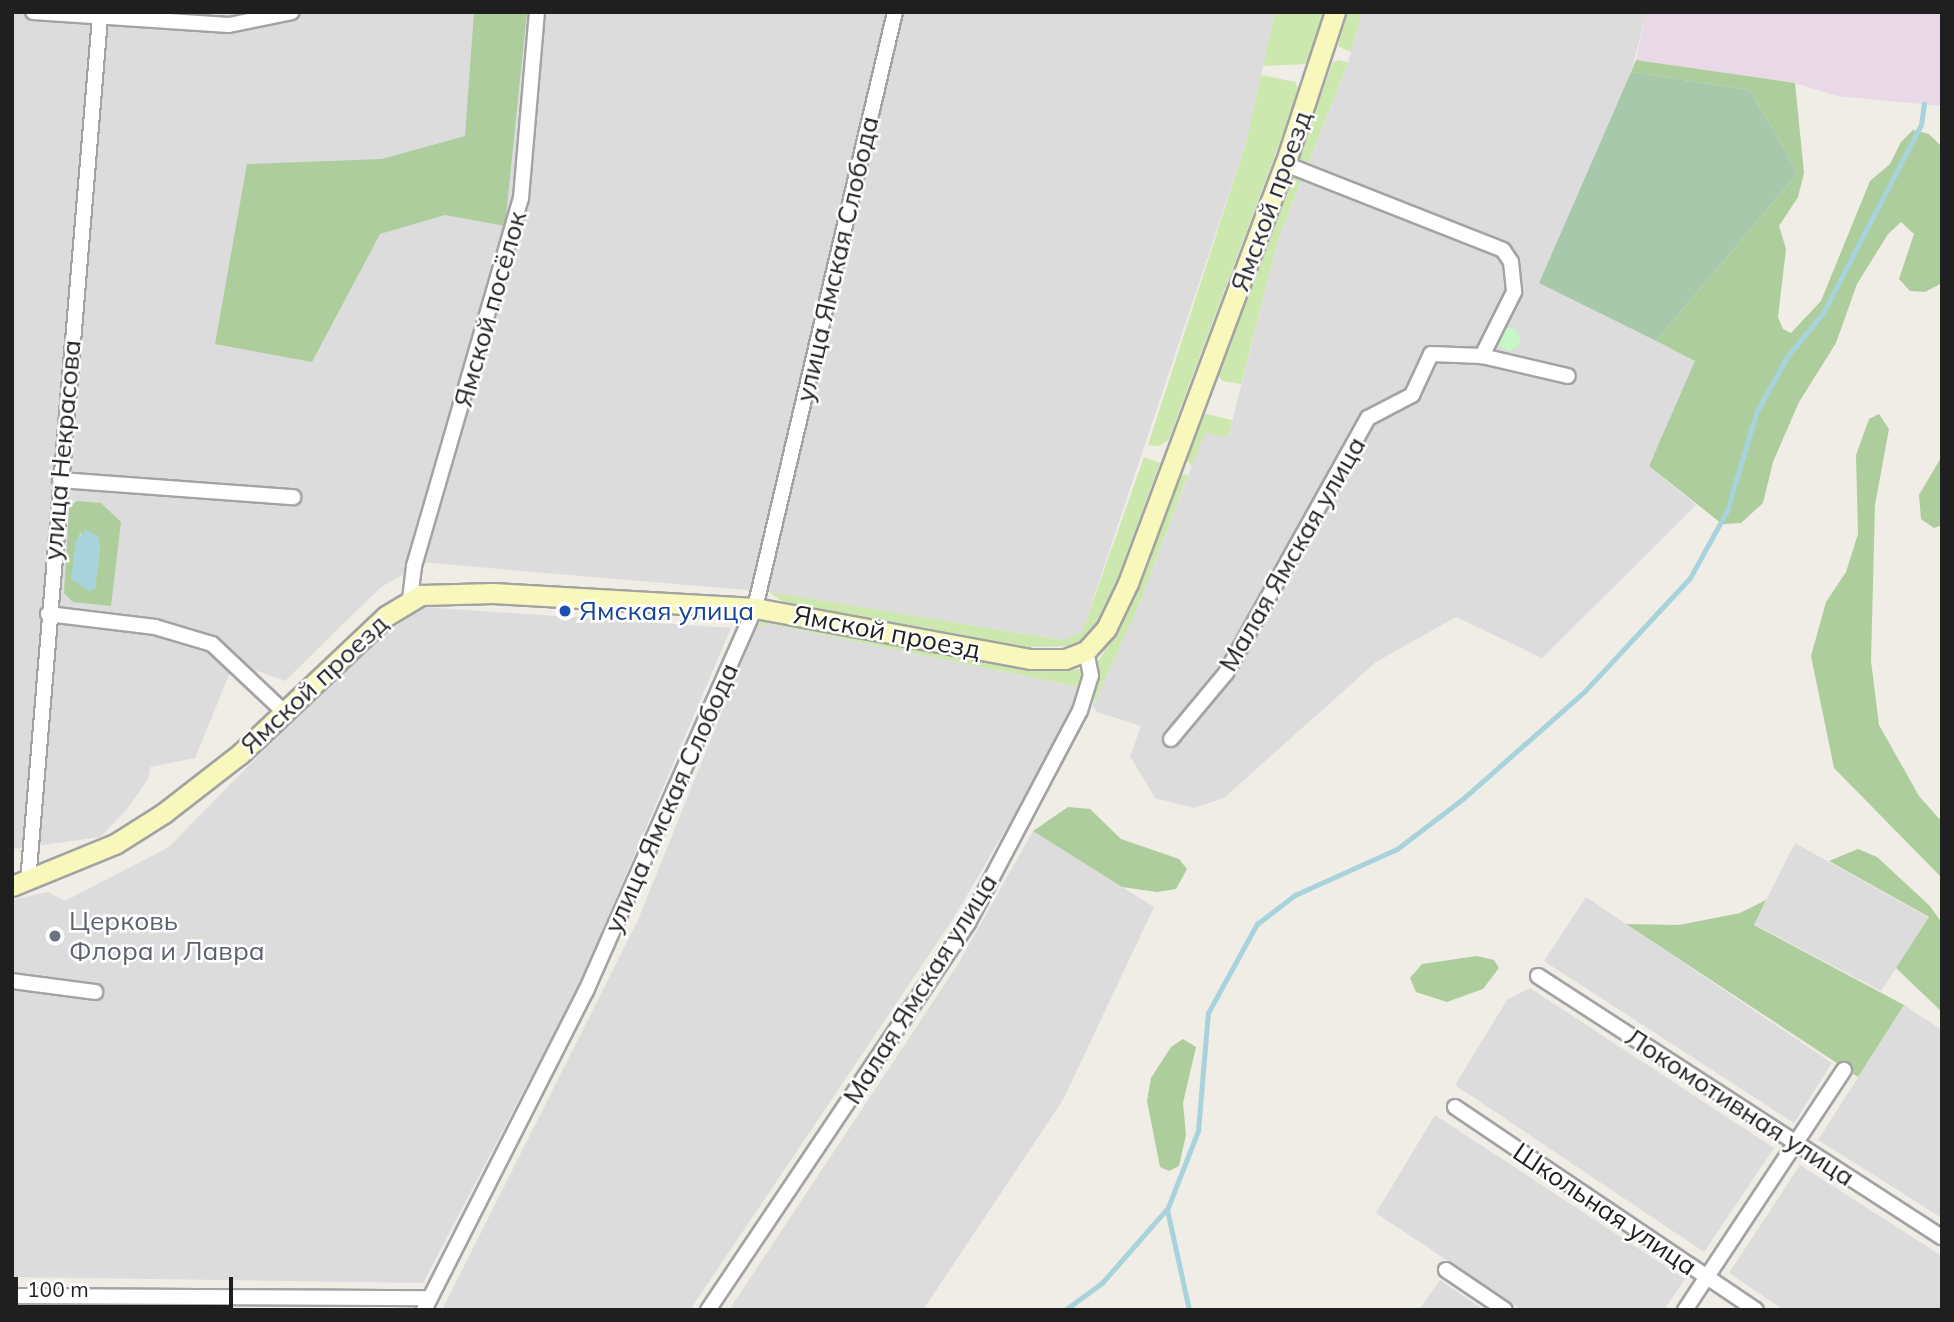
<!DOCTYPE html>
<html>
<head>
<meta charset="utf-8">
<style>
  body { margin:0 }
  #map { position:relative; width:1954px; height:1322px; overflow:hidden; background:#f0ece6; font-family:Mulish,sans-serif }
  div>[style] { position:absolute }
  .residential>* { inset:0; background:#dddcdc }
  .industrial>* { inset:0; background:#e9d8e6 }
  .grass>* { inset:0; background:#cde8ae }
  .forest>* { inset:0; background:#adce9c }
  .cemetery>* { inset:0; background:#a8c8ab }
  .park>* { inset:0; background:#c5f8c6 }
  .round { border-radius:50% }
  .water>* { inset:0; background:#a8d3dc }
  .stream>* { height:4.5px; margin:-2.25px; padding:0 2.25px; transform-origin:2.25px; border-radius:2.25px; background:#a8d3dc }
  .roads { filter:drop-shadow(2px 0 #a3a3a3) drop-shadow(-2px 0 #a3a3a3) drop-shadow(0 2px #a3a3a3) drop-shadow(0 -2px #a3a3a3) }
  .minor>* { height:14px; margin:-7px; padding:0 7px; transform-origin:7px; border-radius:7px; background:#fff }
  .secondary>* { height:19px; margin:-9.5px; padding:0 9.5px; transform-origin:9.5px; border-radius:9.5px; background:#f8f8bc }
  .dots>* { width:19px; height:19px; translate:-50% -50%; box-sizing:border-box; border:4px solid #fff; border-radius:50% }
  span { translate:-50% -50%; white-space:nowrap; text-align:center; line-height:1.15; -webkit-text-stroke:5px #fff; paint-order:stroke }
  .street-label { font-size:26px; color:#1f1f1f }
  .transit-label { font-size:26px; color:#164399 }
  .left { translate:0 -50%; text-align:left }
  .worship-label { font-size:26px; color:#5b616d }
  .frame { position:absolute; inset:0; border:14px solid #1f1f1f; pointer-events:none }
  .scale { position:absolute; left:14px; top:1277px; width:219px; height:32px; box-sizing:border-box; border:4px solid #1f1f1f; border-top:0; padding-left:9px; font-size:21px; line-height:24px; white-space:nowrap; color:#1f1f1f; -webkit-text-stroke:5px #fff; paint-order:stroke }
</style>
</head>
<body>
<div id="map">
  <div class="residential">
    <div style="clip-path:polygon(12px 12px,227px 14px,1275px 12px,1246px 143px,1082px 632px,1062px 640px,769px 592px,407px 561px,404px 574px,381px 587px,285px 681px,234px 663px,195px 758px,150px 767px,148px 779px,127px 809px,100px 837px,13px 849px)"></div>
    <div style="clip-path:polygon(1362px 12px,1647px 12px,1631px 72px,1539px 283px,1696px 361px,1649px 466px,1696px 505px,1542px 658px,1456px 617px,1376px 662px,1224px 798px,1194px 808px,1155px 798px,1130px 756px,1141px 726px,1097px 712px,1093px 706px,1140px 602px,1205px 432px,1228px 437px,1278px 240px,1348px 63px)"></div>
    <div style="clip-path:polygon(424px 607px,731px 628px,578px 987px,423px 1283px,12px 1277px,12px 900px,48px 892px,65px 901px,169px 847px,364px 648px)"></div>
    <div style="clip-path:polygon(769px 624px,1080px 687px,1066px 727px,953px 919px,690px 1310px,442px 1310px,638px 920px,756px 627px)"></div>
    <div style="clip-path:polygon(1033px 831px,1154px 907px,1063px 1100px,923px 1310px,729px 1310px,958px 964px)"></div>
    <div style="clip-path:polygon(1795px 843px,1929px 918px,1881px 991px,1754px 924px)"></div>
    <div style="clip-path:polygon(1586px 897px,1832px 1063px,1794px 1123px,1544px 961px)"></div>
    <div style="clip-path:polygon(1530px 988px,1774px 1148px,1704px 1252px,1455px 1085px,1507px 1000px)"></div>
    <div style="clip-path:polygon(1904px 1005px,1942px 1030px,1942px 1218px,1818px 1140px)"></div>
    <div style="clip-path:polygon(1435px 1115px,1685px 1279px,1664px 1310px,1522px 1310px,1376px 1213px)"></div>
    <div style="clip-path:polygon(1800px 1165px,1942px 1256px,1942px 1310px,1784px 1310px,1729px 1273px)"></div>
    <div style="clip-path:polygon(1440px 1280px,1484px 1310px,1419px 1310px)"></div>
  </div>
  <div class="industrial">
    <div style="clip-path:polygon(1647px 12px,1942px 12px,1942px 106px,1837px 96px,1795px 83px,1636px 60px)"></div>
  </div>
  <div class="grass">
    <div style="clip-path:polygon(1275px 12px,1323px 12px,1307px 64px,1263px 66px)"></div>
    <div style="clip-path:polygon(1347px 12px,1362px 12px,1351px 52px,1338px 46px)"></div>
    <div style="clip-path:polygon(1339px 60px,1348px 63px,1307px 166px,1298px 157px,1333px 62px)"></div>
    <div style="clip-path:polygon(1261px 75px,1295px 82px,1299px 91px,1169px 439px,1160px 446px,1148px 445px,1246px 143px)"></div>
    <div style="clip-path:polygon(1294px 174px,1303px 176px,1278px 240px,1241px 384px,1222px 381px,1218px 375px)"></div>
    <div style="clip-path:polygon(1203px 413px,1232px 420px,1228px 437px,1205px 433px,1192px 467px,1186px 458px)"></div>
    <div style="clip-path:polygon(1144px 457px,1160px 463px,1118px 578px,1102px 618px,1091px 634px,1072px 646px,1030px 647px,993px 641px,783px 602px,769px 592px,1062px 640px,1082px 632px)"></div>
    <div style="clip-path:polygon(1184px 474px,1188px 475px,1140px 602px,1093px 706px,1098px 661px,1120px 628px,1179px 477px)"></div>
    <div style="clip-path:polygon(762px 621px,1034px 671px,1080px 669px,1083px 677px,1080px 687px,769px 624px,756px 627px)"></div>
  </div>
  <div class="forest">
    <div style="clip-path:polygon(474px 12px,527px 12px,505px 226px,445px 215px,380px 234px,312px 362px,215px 344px,247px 164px,382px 159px,465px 136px)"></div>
    <div style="clip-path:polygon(1636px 60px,1795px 83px,1804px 173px,1798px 197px,1779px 226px,1786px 249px,1778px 317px,1783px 329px,1791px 333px,1821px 301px,1870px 181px,1890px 164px,1901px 142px,1913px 130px,1929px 134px,1942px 147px,1942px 283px,1925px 292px,1910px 291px,1899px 279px,1914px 234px,1901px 222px,1888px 234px,1857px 284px,1836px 343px,1799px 402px,1773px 462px,1763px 503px,1741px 523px,1722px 524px,1649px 466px,1695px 361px,1656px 341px,1798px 173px,1750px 90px,1631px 72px)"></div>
    <div style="clip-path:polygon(1879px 414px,1889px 429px,1875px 505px,1871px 661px,1879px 725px,1919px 796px,1942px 822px,1942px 878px,1834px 768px,1811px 656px,1826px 602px,1846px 572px,1858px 534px,1856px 455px,1869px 419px)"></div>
    <div style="clip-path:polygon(1942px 456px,1942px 525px,1934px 528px,1921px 519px,1919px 495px)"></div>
    <div style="clip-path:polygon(evenodd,77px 501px,101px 503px,121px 522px,111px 606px,73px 602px,64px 593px,69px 508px,77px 501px,80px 533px,100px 547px,95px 588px,89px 591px,71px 578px,80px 533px)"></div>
    <div style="clip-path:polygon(1068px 807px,1090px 809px,1121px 839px,1179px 859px,1187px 869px,1176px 889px,1157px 892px,1122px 887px,1033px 831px)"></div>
    <div style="clip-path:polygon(1858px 849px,1877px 857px,1930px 906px,1942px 923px,1942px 1012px,1896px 968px,1929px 917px,1829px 861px)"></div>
    <div style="clip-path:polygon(1766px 900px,1754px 925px,1904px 1005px,1858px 1077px,1626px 924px,1679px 925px,1740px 913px)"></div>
    <div style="clip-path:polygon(1477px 956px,1494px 960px,1499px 968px,1483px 989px,1447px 1002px,1416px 992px,1410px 978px,1422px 964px)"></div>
    <div style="clip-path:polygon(1183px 1039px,1196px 1047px,1183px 1103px,1186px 1135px,1179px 1166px,1169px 1171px,1160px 1167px,1147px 1101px,1151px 1078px,1171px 1047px)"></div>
  </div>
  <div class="cemetery">
    <div style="clip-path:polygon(1631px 72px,1750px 90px,1798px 173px,1656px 341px,1539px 283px)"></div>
  </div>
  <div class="park">
    <div class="round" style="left:1498px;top:328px;width:22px;height:22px"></div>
  </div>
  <div class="water">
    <div style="clip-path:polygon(86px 530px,99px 537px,100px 547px,95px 588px,89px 591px,71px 579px,76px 540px)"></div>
  </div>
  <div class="stream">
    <div style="left:1065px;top:1310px;width:46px;rotate:-36.1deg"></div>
    <div style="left:1102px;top:1283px;width:97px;rotate:-48.8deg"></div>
    <div style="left:1189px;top:1310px;width:102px;rotate:-102.4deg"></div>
    <div style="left:1167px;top:1210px;width:85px;rotate:-68.6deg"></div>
    <div style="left:1198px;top:1131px;width:118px;rotate:-85.2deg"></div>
    <div style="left:1208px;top:1013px;width:102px;rotate:-61.2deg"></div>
    <div style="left:1257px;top:924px;width:48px;rotate:-37.3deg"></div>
    <div style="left:1295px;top:895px;width:112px;rotate:-24.3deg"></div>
    <div style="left:1397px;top:849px;width:84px;rotate:-37.3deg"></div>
    <div style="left:1464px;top:798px;width:162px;rotate:-41.5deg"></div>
    <div style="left:1585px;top:691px;width:154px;rotate:-47.1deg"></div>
    <div style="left:1690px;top:578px;width:77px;rotate:-61.1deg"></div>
    <div style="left:1727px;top:511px;width:102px;rotate:-73.5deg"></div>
    <div style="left:1756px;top:413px;width:64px;rotate:-61deg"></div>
    <div style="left:1787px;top:357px;width:57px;rotate:-50.7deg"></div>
    <div style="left:1823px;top:313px;width:212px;rotate:-62.5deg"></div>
    <div style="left:1921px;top:125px;width:21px;rotate:-82deg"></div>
  </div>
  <div class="roads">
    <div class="minor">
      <div style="left:33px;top:12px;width:196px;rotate:3.8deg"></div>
      <div style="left:229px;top:25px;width:64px;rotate:-11.7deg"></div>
      <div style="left:1285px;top:164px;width:234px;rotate:21.5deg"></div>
      <div style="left:1503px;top:250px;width:14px;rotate:56deg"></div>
      <div style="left:1511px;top:262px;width:30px;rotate:84deg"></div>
      <div style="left:1514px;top:292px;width:72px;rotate:116.6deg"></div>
      <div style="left:60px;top:480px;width:234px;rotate:4.2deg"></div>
      <div style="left:410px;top:599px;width:33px;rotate:-83deg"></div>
      <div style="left:414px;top:566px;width:383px;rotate:-73.8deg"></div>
      <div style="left:521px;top:198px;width:187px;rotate:-85.1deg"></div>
      <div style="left:48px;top:614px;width:108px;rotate:6.9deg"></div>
      <div style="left:155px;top:627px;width:59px;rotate:16.6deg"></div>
      <div style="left:212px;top:644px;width:98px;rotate:43.3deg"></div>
      <div style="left:1171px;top:739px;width:86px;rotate:-50.2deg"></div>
      <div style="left:1226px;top:673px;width:292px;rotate:-60.9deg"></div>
      <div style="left:1368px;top:418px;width:50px;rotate:-27.6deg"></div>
      <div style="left:1412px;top:395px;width:45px;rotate:-65.1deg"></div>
      <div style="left:1431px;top:354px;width:51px;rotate:2.2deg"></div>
      <div style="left:1482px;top:356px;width:88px;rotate:13.1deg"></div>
      <div style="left:28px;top:882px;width:867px;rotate:-85.24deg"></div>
      <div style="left:1538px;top:976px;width:481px;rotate:32.9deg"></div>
      <div style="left:12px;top:981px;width:84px;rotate:7.5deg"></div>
      <div style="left:1455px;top:1107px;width:363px;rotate:34deg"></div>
      <div style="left:1446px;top:1270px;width:71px;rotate:34.1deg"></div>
      <div style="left:12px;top:1296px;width:418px;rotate:0.3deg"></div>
      <div style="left:424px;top:1310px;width:358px;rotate:-63.1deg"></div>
      <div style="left:586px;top:991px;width:419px;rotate:-66.2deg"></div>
      <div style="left:755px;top:608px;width:612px;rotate:-76.78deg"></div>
      <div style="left:708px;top:1310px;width:466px;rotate:-56.1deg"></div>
      <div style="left:968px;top:923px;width:240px;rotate:-62.2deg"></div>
      <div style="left:1080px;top:711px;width:37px;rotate:-73deg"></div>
      <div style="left:1091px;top:676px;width:25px;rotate:-101deg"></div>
      <div style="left:1685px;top:1310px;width:288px;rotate:-56.5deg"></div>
    </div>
    <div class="secondary">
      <div style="left:12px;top:886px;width:111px;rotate:-22.2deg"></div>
      <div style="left:115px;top:844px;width:58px;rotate:-32.3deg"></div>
      <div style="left:164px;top:813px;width:96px;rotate:-37.8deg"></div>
      <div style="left:240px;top:754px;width:201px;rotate:-43.4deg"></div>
      <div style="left:386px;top:616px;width:41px;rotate:-31deg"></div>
      <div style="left:421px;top:595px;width:72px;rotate:-1.6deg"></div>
      <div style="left:493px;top:593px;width:262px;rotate:3.3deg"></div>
      <div style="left:755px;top:608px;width:280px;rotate:10.5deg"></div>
      <div style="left:1030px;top:659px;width:35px"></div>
      <div style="left:1065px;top:659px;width:22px;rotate:-21deg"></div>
      <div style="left:1086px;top:651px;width:30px;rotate:-48deg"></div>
      <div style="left:1106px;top:629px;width:51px;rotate:-64.4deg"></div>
      <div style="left:1128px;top:583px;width:447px;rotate:-69.5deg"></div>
      <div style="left:1285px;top:164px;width:160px;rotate:-71.8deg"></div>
    </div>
  </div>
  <div class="dots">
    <div style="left:565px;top:611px;background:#1a4fb4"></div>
    <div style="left:55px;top:936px;background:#6b7280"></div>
  </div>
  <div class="street-label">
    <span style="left:1271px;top:201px;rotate:-70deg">Ямской проезд</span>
    <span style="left:837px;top:259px;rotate:-77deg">улица Ямская Слобода</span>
    <span style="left:490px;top:309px;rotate:-74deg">Ямской посёлок</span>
    <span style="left:62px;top:450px;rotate:-85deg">улица Некрасова</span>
    <span style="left:1292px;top:554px;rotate:-60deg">Малая Ямская улица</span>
    <span style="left:887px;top:632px;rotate:11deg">Ямской проезд</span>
    <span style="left:314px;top:684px;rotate:-43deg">Ямской проезд</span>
    <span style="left:671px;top:798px;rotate:-66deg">улица Ямская Слобода</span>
    <span style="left:920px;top:989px;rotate:-58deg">Малая Ямская улица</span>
    <span style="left:1740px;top:1107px;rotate:33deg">Локомотивная улица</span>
    <span style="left:1605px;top:1209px;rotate:34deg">Школьная улица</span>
  </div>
  <div class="transit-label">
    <span class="left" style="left:579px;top:611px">Ямская улица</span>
  </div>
  <div class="worship-label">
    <span class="left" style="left:69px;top:936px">Церковь<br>Флора и Лавра</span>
  </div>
  <div class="frame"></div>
  <div class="scale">100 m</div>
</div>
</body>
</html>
